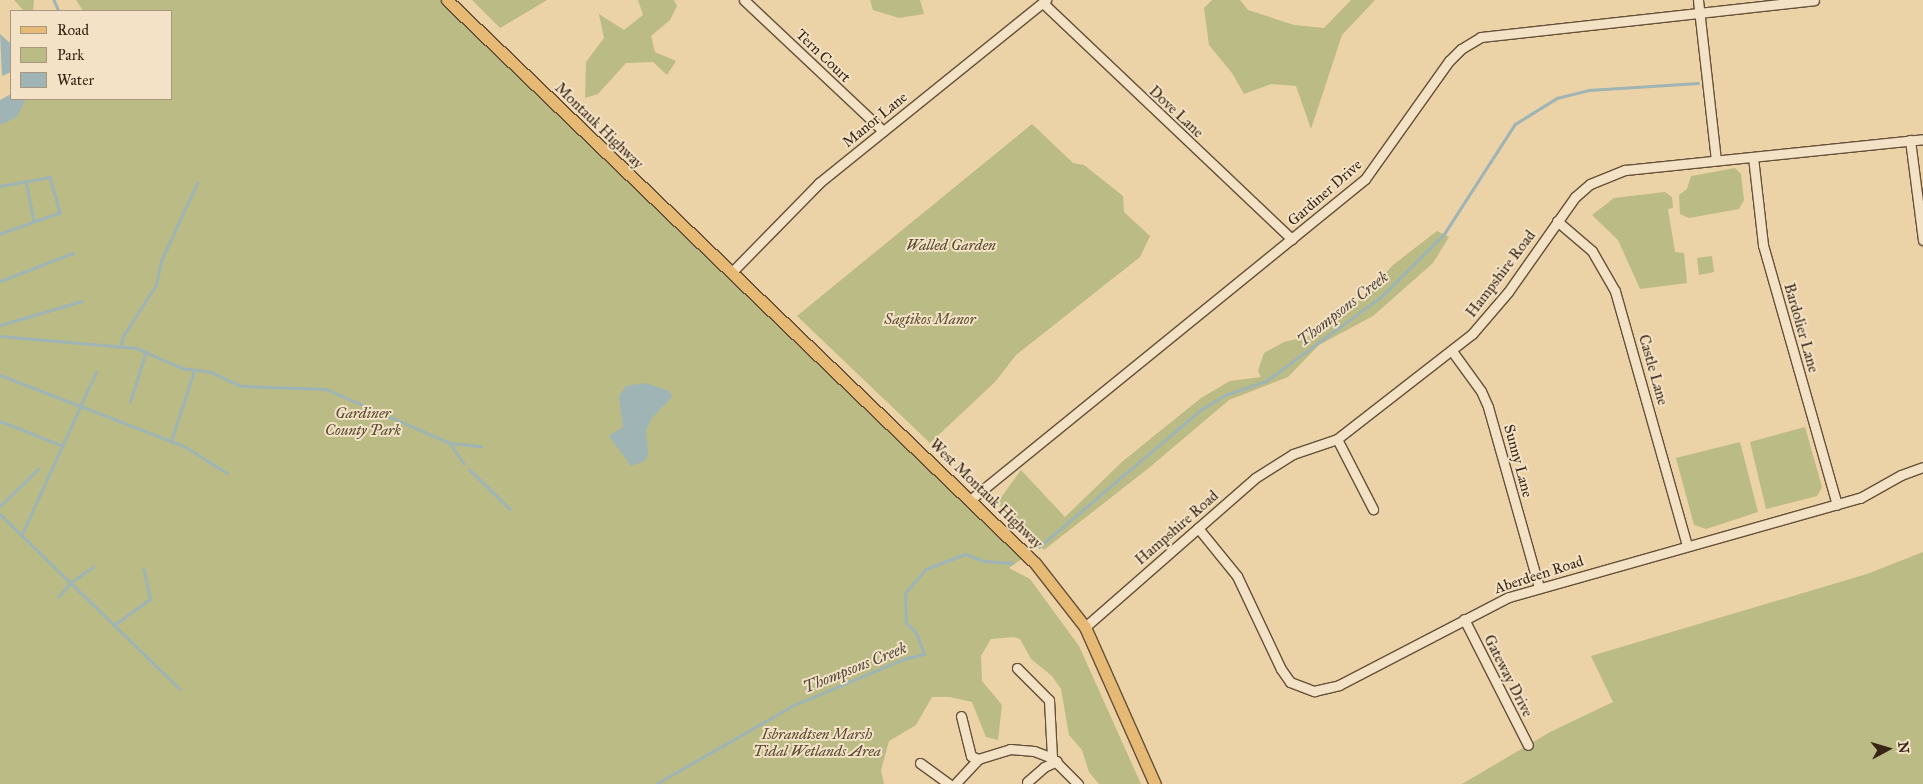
<!DOCTYPE html>
<html>
<head>
<meta charset="utf-8">
<style>
  body { margin:0 }
  #map { position:relative; width:1923px; height:784px; overflow:hidden; background:#ecd2a7; font-family:"IM FELL Great Primer",serif }
  div>[style] { position:absolute }
  .green>* { inset:0; background:#babb85 }
  .water>* { inset:0; background:#9fb4b4 }
  .stream>* { height:2.5px; margin:-1.25px; padding:0 1.25px; transform-origin:1.25px; border-radius:1.25px; background:#9fb4b4 }
  .roads { filter:drop-shadow(1px 0 #655039) drop-shadow(-1px 0 #655039) drop-shadow(0 1px #655039) drop-shadow(0 -1px #655039) }
  .minor>* { height:9px; margin:-4.5px; padding:0 4.5px; transform-origin:4.5px; border-radius:4.5px; background:#f3e2c6 }
  .major>* { height:11px; margin:-5.5px; padding:0 5.5px; transform-origin:5.5px; border-radius:5.5px; background:#e6b974 }
  span { translate:-50% -50%; white-space:nowrap; text-align:center; line-height:1.15; -webkit-text-stroke:4px #f3e2c6; paint-order:stroke }
  .street-label { font-size:15px; color:#382414 }
  .park-label { font-size:15px; color:#584a30; font-style:italic }
  .water-label { font-size:16px; color:#52483c; font-style:italic }
  .legend { position:absolute; left:10px; top:10px; width:162px; height:90px; box-sizing:border-box; background:#f3e2c6; border:1px solid #a8967f; margin:0; padding:6px 9px; list-style:none; font-size:15px; color:#382414 }
  .legend li { display:flex; align-items:center; gap:10px; height:25px }
  .legend b { width:25px; border:1px solid #a8967f }
  .north { position:absolute; left:1863px; top:724px; width:50px; height:50px; -webkit-text-stroke:4px #f3e2c6; paint-order:stroke; rotate:84deg; font-size:14px; font-weight:700; line-height:20px; text-align:center; color:#382414 }
  .north::after { content:''; display:block; margin:auto; width:18px; height:22px; background:#382414; clip-path:polygon(50% 0,100% 100%,50% 72%,0 100%) }
</style>
</head>
<body>
<div id="map">
  <div class="green">
    <div style="clip-path:polygon(14px 0,34px 0,33px 11px,24px 11px)"></div>
    <div style="clip-path:polygon(76px 0,447px 0,1029px 554px,1009px 568px,1030px 579px,1079px 646px,1141px 784px,1099px 784px,1089px 772px,1082px 750px,1069px 735px,1061px 689px,1052px 676px,1031px 659px,1020px 639px,1014px 637px,991px 639px,981px 656px,982px 681px,1002px 705px,998px 740px,986px 737px,972px 702px,950px 697px,932px 697px,916px 725px,889px 741px,881px 770px,884px 784px,0 784px,0 113px,12px 99px,171px 99px,171px 11px,83px 11px)"></div>
    <div style="clip-path:polygon(472px 0,547px 0,500px 28px)"></div>
    <div style="clip-path:polygon(638px 0,674px 0,677px 6px,670px 20px,651px 36px,655px 52px,676px 61px,667px 75px,653px 62px,626px 63px,598px 94px,585px 98px,586px 62px,604px 38px,599px 14px,624px 30px,643px 15px)"></div>
    <div style="clip-path:polygon(870px 0,920px 0,924px 14px,899px 18px,873px 10px)"></div>
    <div style="clip-path:polygon(1212px 0,1240px 0,1248px 10px,1294px 25px,1324px 28px,1351px 0,1375px 0,1342px 35px,1311px 129px,1296px 86px,1271px 84px,1244px 94px,1232px 73px,1209px 45px,1204px 8px)"></div>
    <div style="clip-path:polygon(1032px 124px,1073px 163px,1084px 165px,1123px 196px,1124px 212px,1150px 236px,1140px 257px,1016px 355px,995px 382px,930px 443px,797px 316px)"></div>
    <div style="clip-path:polygon(1735px 168px,1741px 174px,1744px 200px,1739px 209px,1689px 218px,1680px 214px,1679px 195px,1687px 189px,1691px 176px)"></div>
    <div style="clip-path:polygon(1665px 192px,1672px 197px,1673px 208px,1668px 209px,1675px 252px,1684px 253px,1687px 283px,1640px 289px,1618px 240px,1592px 215px,1614px 198px)"></div>
    <div style="clip-path:polygon(1437px 231px,1449px 237px,1433px 263px,1373px 316px,1319px 345px,1288px 377px,1229px 400px,1150px 467px,1044px 550px,997px 503px,1021px 470px,1065px 517px,1123px 461px,1201px 398px,1230px 381px,1261px 377px,1258px 371px,1264px 353px,1284px 342px,1318px 334px,1367px 294px,1393px 265px)"></div>
    <div style="clip-path:polygon(1712px 256px,1714px 272px,1699px 275px,1697px 258px)"></div>
    <div style="clip-path:polygon(1805px 427px,1822px 487px,1817px 496px,1766px 509px,1750px 442px)"></div>
    <div style="clip-path:polygon(1740px 442px,1758px 512px,1706px 529px,1694px 525px,1676px 458px)"></div>
    <div style="clip-path:polygon(1923px 552px,1923px 784px,1462px 784px,1552px 731px,1613px 702px,1591px 656px,1867px 574px)"></div>
  </div>
  <div class="water">
    <div style="clip-path:polygon(0 34px,11px 44px,11px 72px,2px 76px)"></div>
    <div style="clip-path:polygon(11px 94px,11px 99px,26px 99px,17px 117px,0 125px,0 100px)"></div>
    <div style="clip-path:polygon(645px 383px,670px 391px,672px 397px,652px 418px,646px 430px,648px 454px,645px 461px,631px 466px,609px 436px,623px 427px,619px 396px,626px 386px)"></div>
  </div>
  <div class="stream">
    <div style="left:54px;top:0;width:12px;rotate:66deg"></div>
    <div style="left:26px;top:181px;width:41px;rotate:78.7deg"></div>
    <div style="left:0;top:186px;width:51px;rotate:-10.2deg"></div>
    <div style="left:50px;top:177px;width:37px;rotate:74deg"></div>
    <div style="left:60px;top:213px;width:64px;rotate:160.7deg"></div>
    <div style="left:0;top:281px;width:78px;rotate:-21deg"></div>
    <div style="left:0;top:325px;width:85px;rotate:-16.3deg"></div>
    <div style="left:0;top:336px;width:137px;rotate:5deg"></div>
    <div style="left:136px;top:348px;width:50px;rotate:23.5deg"></div>
    <div style="left:182px;top:368px;width:29px;rotate:8deg"></div>
    <div style="left:211px;top:372px;width:33px;rotate:25deg"></div>
    <div style="left:241px;top:386px;width:85px;rotate:2deg"></div>
    <div style="left:326px;top:389px;width:135px;rotate:23.5deg"></div>
    <div style="left:450px;top:443px;width:25px;rotate:56deg"></div>
    <div style="left:121px;top:345px;width:9px;rotate:-77deg"></div>
    <div style="left:123px;top:336px;width:61px;rotate:-57.1deg"></div>
    <div style="left:156px;top:285px;width:25px;rotate:-78deg"></div>
    <div style="left:161px;top:261px;width:86px;rotate:-65.2deg"></div>
    <div style="left:0;top:375px;width:197px;rotate:21.1deg"></div>
    <div style="left:184px;top:446px;width:51px;rotate:32.1deg"></div>
    <div style="left:130px;top:402px;width:53px;rotate:-72.6deg"></div>
    <div style="left:0;top:421px;width:66px;rotate:21.5deg"></div>
    <div style="left:171px;top:441px;width:74px;rotate:-71.8deg"></div>
    <div style="left:450px;top:443px;width:31px;rotate:6deg"></div>
    <div style="left:469px;top:469px;width:57px;rotate:44.3deg"></div>
    <div style="left:0;top:506px;width:53px;rotate:-44.2deg"></div>
    <div style="left:0;top:514px;width:251px;rotate:44.2deg"></div>
    <div style="left:21px;top:536px;width:180px;rotate:-65.4deg"></div>
    <div style="left:1039px;top:547px;width:214px;rotate:-40.3deg"></div>
    <div style="left:1202px;top:409px;width:27px;rotate:-31deg"></div>
    <div style="left:1225px;top:395px;width:43px;rotate:-18.9deg"></div>
    <div style="left:1266px;top:381px;width:144px;rotate:-36.2deg"></div>
    <div style="left:1382px;top:296px;width:88px;rotate:-45deg"></div>
    <div style="left:1444px;top:234px;width:131px;rotate:-57.2deg"></div>
    <div style="left:1515px;top:124px;width:49px;rotate:-31.8deg"></div>
    <div style="left:1557px;top:98px;width:33px;rotate:-14deg"></div>
    <div style="left:1589px;top:90px;width:109px;rotate:-3.7deg"></div>
    <div style="left:58px;top:597px;width:18px;rotate:-49deg"></div>
    <div style="left:70px;top:583px;width:28px;rotate:-35deg"></div>
    <div style="left:114px;top:625px;width:44px;rotate:-35.8deg"></div>
    <div style="left:150px;top:599px;width:30px;rotate:-102deg"></div>
    <div style="left:656px;top:784px;width:157px;rotate:-29.8deg"></div>
    <div style="left:792px;top:706px;width:121px;rotate:-22.8deg"></div>
    <div style="left:904px;top:659px;width:21px;rotate:-14deg"></div>
    <div style="left:924px;top:654px;width:22px;rotate:-111deg"></div>
    <div style="left:916px;top:633px;width:14px;rotate:-135deg"></div>
    <div style="left:906px;top:623px;width:30px;rotate:-92deg"></div>
    <div style="left:905px;top:593px;width:32px;rotate:-49deg"></div>
    <div style="left:926px;top:569px;width:42px;rotate:-21deg"></div>
    <div style="left:965px;top:554px;width:20px;rotate:20deg"></div>
    <div style="left:984px;top:561px;width:28px;rotate:4deg"></div>
  </div>
  <div class="roads">
    <div class="minor">
      <div style="left:744px;top:0;width:191px;rotate:43.3deg"></div>
      <div style="left:1698px;top:0;width:161px;rotate:83.6deg"></div>
      <div style="left:1043px;top:3px;width:343px;rotate:43.5deg"></div>
      <div style="left:1910px;top:140px;width:101px;rotate:82.6deg"></div>
      <div style="left:1753px;top:157px;width:89px;rotate:83.5deg"></div>
      <div style="left:1763px;top:245px;width:270px;rotate:74.1deg"></div>
      <div style="left:1557px;top:221px;width:46px;rotate:40.6deg"></div>
      <div style="left:1592px;top:251px;width:46px;rotate:60.1deg"></div>
      <div style="left:1615px;top:291px;width:264px;rotate:74.2deg"></div>
      <div style="left:731px;top:273px;width:126px;rotate:-45.6deg"></div>
      <div style="left:819px;top:183px;width:292px;rotate:-38.9deg"></div>
      <div style="left:1452px;top:351px;width:49px;rotate:54.1deg"></div>
      <div style="left:1481px;top:391px;width:17px;rotate:66deg"></div>
      <div style="left:1488px;top:407px;width:187px;rotate:74.2deg"></div>
      <div style="left:1337px;top:439px;width:79px;rotate:62.8deg"></div>
      <div style="left:970px;top:500px;width:509px;rotate:-39.1deg"></div>
      <div style="left:1365px;top:179px;width:145px;rotate:-54.6deg"></div>
      <div style="left:1449px;top:61px;width:17px;rotate:-45deg"></div>
      <div style="left:1461px;top:49px;width:23px;rotate:-31deg"></div>
      <div style="left:1481px;top:37px;width:335px;rotate:-6.3deg"></div>
      <div style="left:1198px;top:528px;width:62px;rotate:50.9deg"></div>
      <div style="left:1237px;top:576px;width:103px;rotate:64.7deg"></div>
      <div style="left:1281px;top:669px;width:16px;rotate:55deg"></div>
      <div style="left:1290px;top:682px;width:26px;rotate:21deg"></div>
      <div style="left:1314px;top:691px;width:26px;rotate:-13deg"></div>
      <div style="left:1339px;top:685px;width:191px;rotate:-27.4deg"></div>
      <div style="left:1509px;top:597px;width:365px;rotate:-15.8deg"></div>
      <div style="left:1860px;top:498px;width:47px;rotate:-29.3deg"></div>
      <div style="left:1901px;top:475px;width:23px;rotate:-20deg"></div>
      <div style="left:1464px;top:619px;width:141px;rotate:63.1deg"></div>
      <div style="left:1085px;top:627px;width:226px;rotate:-41.2deg"></div>
      <div style="left:1255px;top:478px;width:45px;rotate:-32.3deg"></div>
      <div style="left:1293px;top:454px;width:46px;rotate:-18.8deg"></div>
      <div style="left:1337px;top:439px;width:171px;rotate:-37.9deg"></div>
      <div style="left:1472px;top:334px;width:55px;rotate:-49.4deg"></div>
      <div style="left:1508px;top:292px;width:116px;rotate:-54.8deg"></div>
      <div style="left:1575px;top:197px;width:20px;rotate:-41deg"></div>
      <div style="left:1590px;top:184px;width:38px;rotate:-22deg"></div>
      <div style="left:1625px;top:170px;width:300px;rotate:-5.9deg"></div>
      <div style="left:1017px;top:668px;width:45px;rotate:45deg"></div>
      <div style="left:1049px;top:700px;width:58px;rotate:87deg"></div>
      <div style="left:961px;top:716px;width:41px;rotate:76deg"></div>
      <div style="left:971px;top:756px;width:8px;rotate:23deg"></div>
      <div style="left:920px;top:763px;width:36px;rotate:36deg"></div>
      <div style="left:1027px;top:782px;width:23px;rotate:-41deg"></div>
      <div style="left:1044px;top:767px;width:14px;rotate:-25deg"></div>
      <div style="left:955px;top:784px;width:34px;rotate:-47deg"></div>
      <div style="left:978px;top:759px;width:34px;rotate:-17deg"></div>
      <div style="left:1010px;top:749px;width:24px;rotate:5deg"></div>
      <div style="left:1034px;top:751px;width:19px;rotate:21deg"></div>
      <div style="left:1052px;top:758px;width:37px;rotate:45deg"></div>
    </div>
    <div class="major">
      <div style="left:447px;top:0;width:814px;rotate:43.76deg"></div>
      <div style="left:1035px;top:563px;width:81px;rotate:52deg"></div>
      <div style="left:1085px;top:627px;width:172px;rotate:66deg"></div>
    </div>
  </div>
  <div class="street-label">
    <span style="left:823px;top:56px;rotate:44deg">Tern Court</span>
    <span style="left:1176px;top:112px;rotate:43deg">Dove Lane</span>
    <span style="left:875px;top:120px;rotate:-39deg">Manor Lane</span>
    <span style="left:599px;top:126px;rotate:44deg">Montauk Highway</span>
    <span style="left:1325px;top:193px;rotate:-41deg">Gardiner Drive</span>
    <span style="left:1501px;top:274px;rotate:-53deg">Hampshire Road</span>
    <span style="left:1801px;top:328px;rotate:74deg">Bardolier Lane</span>
    <span style="left:1653px;top:370px;rotate:74deg">Castle Lane</span>
    <span style="left:1518px;top:461px;rotate:75deg">Sunny Lane</span>
    <span style="left:986px;top:494px;rotate:44deg">West Montauk Highway</span>
    <span style="left:1177px;top:528px;rotate:-41deg">Hampshire Road</span>
    <span style="left:1539px;top:575px;rotate:-18deg">Aberdeen Road</span>
    <span style="left:1508px;top:676px;rotate:63deg">Gateway Drive</span>
  </div>
  <div class="park-label">
    <span style="left:951px;top:246px">Walled Garden</span>
    <span style="left:930px;top:320px">Sagtikos Manor</span>
    <span style="left:363px;top:422px">Gardiner<br>County Park</span>
    <span style="left:817px;top:743px">Isbrandtsen Marsh<br>Tidal Wetlands Area</span>
  </div>
  <div class="water-label">
    <span style="left:1343px;top:309px;rotate:-38deg">Thompsons Creek</span>
    <span style="left:855px;top:668px;rotate:-22deg">Thompsons Creek</span>
  </div>
  <ul class="legend">
  <li><b style="height:6px;background:#e6b974"></b>Road</li>
  <li><b style="height:14px;background:#babb85"></b>Park</li>
  <li><b style="height:14px;background:#9fb4b4"></b>Water</li>
  </ul>
  <div class="north">N</div>
</div>
</body>
</html>
